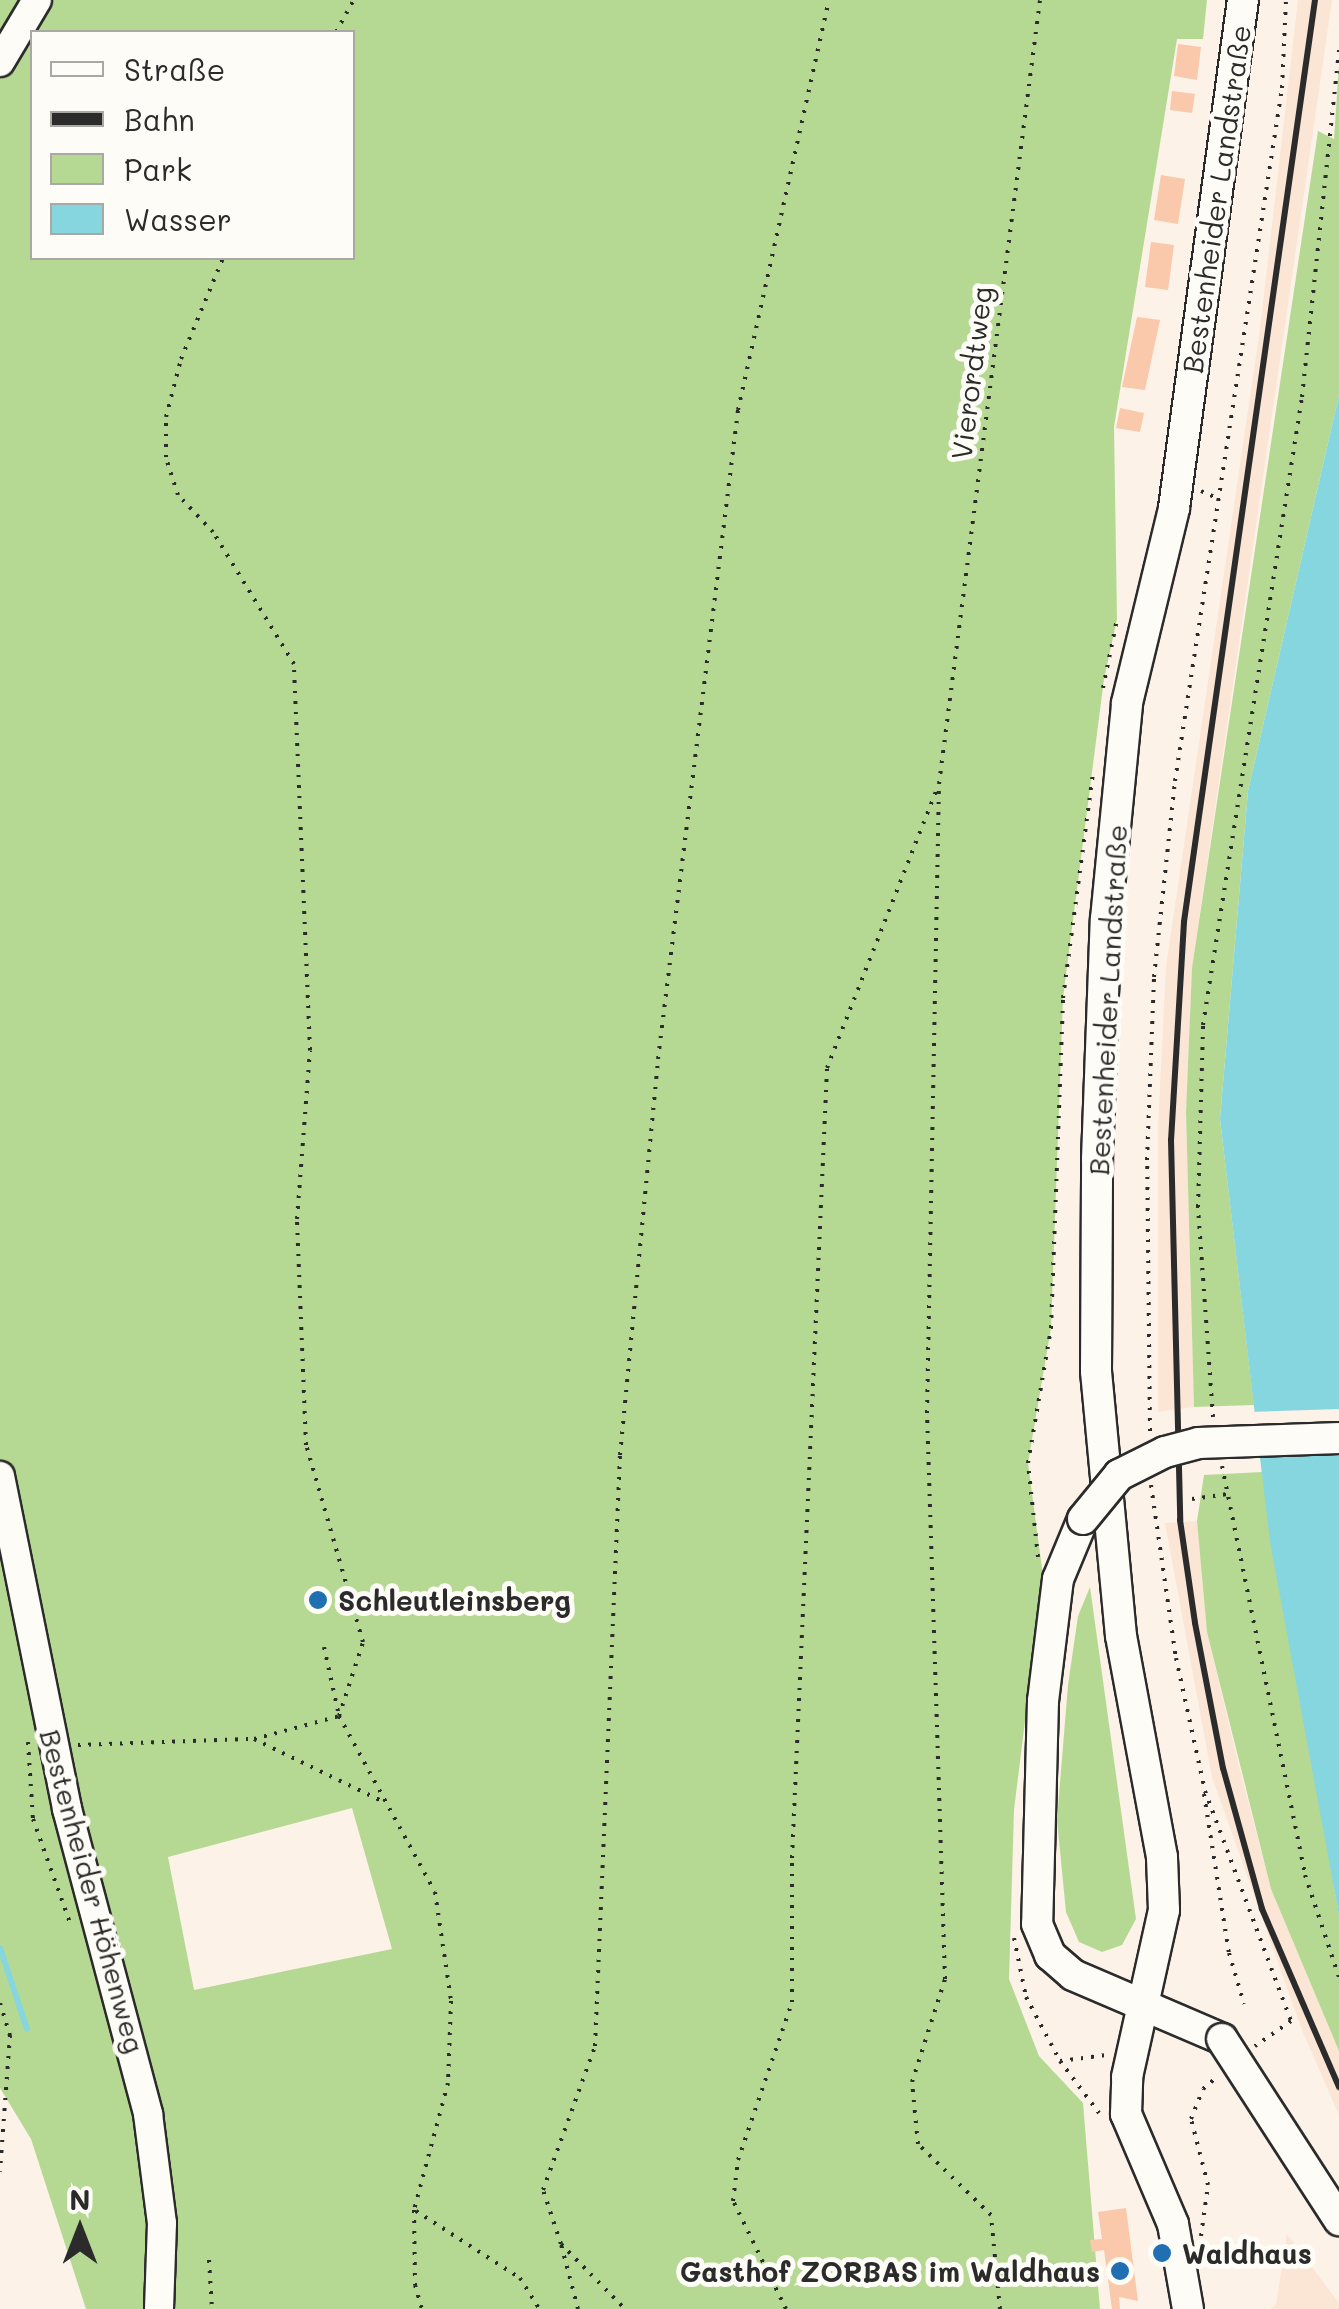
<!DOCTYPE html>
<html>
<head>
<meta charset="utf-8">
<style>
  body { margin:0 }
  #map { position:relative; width:1339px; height:2309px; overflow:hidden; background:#fcf2e8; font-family:Mali,sans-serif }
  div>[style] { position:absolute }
  .built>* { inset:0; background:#fbe5d5 }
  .green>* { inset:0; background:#b5d993 }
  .water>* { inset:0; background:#85d6de }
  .pier>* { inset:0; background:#fcf2e8 }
  .stream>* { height:6px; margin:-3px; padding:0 3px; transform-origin:3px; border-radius:3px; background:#85d6de }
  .building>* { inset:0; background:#fac8aa }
  .path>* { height:4px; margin-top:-2px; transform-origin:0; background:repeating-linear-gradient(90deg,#2b2b2b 0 2.5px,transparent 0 10.5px) }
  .roads { filter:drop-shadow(2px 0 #2b2b2b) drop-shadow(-2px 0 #2b2b2b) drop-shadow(0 2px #2b2b2b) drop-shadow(0 -2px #2b2b2b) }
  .tertiary>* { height:28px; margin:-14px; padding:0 14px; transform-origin:14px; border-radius:14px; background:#fdfcf7 }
  .secondary>* { height:30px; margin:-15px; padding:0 15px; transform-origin:15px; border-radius:15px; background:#fdfcf7 }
  .rail>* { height:6px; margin:-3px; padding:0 3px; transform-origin:3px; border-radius:3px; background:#2b2b2b }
  .bridges { filter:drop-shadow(2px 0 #2b2b2b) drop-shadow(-2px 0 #2b2b2b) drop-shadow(0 2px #2b2b2b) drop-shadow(0 -2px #2b2b2b) }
  .secondary-bridge>* { height:30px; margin:-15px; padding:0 15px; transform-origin:15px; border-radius:15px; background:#fdfcf7 }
  .dots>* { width:28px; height:28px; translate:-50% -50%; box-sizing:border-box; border:5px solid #fdfcf7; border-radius:50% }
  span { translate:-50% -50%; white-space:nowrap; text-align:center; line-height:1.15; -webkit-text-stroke:10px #fdfcf7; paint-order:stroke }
  .street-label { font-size:28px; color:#2b2b2b }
  .poi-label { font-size:28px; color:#2b2b2b; font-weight:700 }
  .left { translate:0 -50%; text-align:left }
  .right { translate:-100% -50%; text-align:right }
  .legend { position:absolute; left:30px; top:30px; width:325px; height:230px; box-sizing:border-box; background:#fdfcf7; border:2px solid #a9a8a5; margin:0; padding:12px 18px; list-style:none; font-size:30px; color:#2b2b2b }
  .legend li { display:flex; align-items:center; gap:20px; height:50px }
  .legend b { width:50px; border:2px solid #a9a8a5 }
  .north { position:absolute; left:30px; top:2179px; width:100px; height:100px; -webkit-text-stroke:8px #fdfcf7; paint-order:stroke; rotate:0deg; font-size:28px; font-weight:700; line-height:40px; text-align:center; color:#2b2b2b }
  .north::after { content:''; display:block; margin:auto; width:35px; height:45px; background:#2b2b2b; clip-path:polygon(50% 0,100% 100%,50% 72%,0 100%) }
</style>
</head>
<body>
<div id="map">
  <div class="built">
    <div style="clip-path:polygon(1298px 0,1332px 0,1192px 968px,1186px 1112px,1194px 1407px,1158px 1412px,1158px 1128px,1166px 967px,1260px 329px)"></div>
    <div style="clip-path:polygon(1197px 1521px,1207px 1632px,1238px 1763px,1271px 1889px,1339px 2051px,1339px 2115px,1302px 2030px,1212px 1777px,1165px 1523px)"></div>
    <div style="clip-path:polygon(1287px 2234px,1339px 2303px,1339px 2309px,1270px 2309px,1276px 2305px)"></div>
  </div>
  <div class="green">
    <div style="clip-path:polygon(evenodd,0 0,1207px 0,1203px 39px,1177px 39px,1114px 427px,1117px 619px,1104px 679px,1063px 998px,1051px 1328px,1028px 1463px,1043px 1576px,1014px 1810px,1009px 1979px,1039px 2056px,1083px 2103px,1100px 2309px,86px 2309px,31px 2139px,0 2088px,0 0,32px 32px,352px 32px,352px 258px,32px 258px,32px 32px,0 0,352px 1808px,392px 1949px,194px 1990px,168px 1857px,352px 1808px)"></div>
    <div style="clip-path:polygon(1339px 65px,1339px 395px,1248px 791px,1220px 1119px,1254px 1405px,1194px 1407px,1186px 1112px,1192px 968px,1318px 131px,1334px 139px)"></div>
    <div style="clip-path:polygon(1262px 1472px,1339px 1915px,1339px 2051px,1271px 1889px,1207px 1632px,1197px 1521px,1204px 1475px)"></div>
    <div style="clip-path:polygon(1090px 1587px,1136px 1919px,1122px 1945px,1102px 1952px,1079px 1942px,1066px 1912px,1057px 1820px,1068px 1685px,1078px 1616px)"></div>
  </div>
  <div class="water">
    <div style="clip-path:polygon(1339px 395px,1339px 1915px,1270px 1542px,1220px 1119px,1248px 791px)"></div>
  </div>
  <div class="pier">
    <div style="clip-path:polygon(1339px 1409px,1339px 1454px,1255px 1457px,1250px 1412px)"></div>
  </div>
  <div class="stream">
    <div style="left:0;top:1948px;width:85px;rotate:71.6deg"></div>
  </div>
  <div class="building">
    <div style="clip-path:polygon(1178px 44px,1201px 47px,1197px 80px,1174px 76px)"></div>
    <div style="clip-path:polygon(1172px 91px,1195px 94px,1192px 113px,1170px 110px)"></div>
    <div style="clip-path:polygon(1161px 175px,1185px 179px,1178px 224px,1154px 220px)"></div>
    <div style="clip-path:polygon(1151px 242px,1174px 245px,1168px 290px,1145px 287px)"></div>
    <div style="clip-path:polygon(1137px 317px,1160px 320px,1145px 390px,1122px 387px)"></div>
    <div style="clip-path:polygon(1120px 408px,1144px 413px,1140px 432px,1116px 428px)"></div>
    <div style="clip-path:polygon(1126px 2208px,1138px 2301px,1119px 2297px,1120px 2309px,1112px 2309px,1104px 2250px,1092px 2252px,1090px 2240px,1102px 2239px,1098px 2212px)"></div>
  </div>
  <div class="path">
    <div style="left:336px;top:32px;width:37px;rotate:-61deg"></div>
    <div style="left:1201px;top:491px;width:20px;rotate:24deg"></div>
    <div style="left:1103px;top:688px;width:70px;rotate:-78.5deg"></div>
    <div style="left:1213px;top:1417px;width:211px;rotate:-94.1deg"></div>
    <div style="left:1198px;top:1207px;width:182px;rotate:-88.4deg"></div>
    <div style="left:1203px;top:1025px;width:636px;rotate:-81.04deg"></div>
    <div style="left:1302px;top:397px;width:351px;rotate:-83.9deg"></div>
    <div style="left:1150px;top:1431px;width:271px;rotate:-90.6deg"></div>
    <div style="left:1147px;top:1160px;width:183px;rotate:-87.8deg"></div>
    <div style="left:1154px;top:977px;width:197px;rotate:-83.9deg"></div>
    <div style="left:1175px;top:781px;width:701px;rotate:-81.22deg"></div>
    <div style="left:1282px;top:88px;width:88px;rotate:-87.4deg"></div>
    <div style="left:1222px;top:1466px;width:417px;rotate:78.5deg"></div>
    <div style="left:1305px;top:1875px;width:108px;rotate:71.6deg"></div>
    <div style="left:1151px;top:1485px;width:175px;rotate:81.8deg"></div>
    <div style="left:1176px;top:1658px;width:136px;rotate:77.7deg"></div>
    <div style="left:1205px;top:1791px;width:246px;rotate:69.5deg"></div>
    <div style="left:1291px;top:2021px;width:44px;rotate:145.2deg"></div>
    <div style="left:1192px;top:1499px;width:36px;rotate:-8deg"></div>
    <div style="left:1038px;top:1557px;width:95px;rotate:-96.1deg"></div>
    <div style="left:1028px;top:1463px;width:137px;rotate:-80.3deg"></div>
    <div style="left:1051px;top:1328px;width:330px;rotate:-87.9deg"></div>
    <div style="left:1063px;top:998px;width:228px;rotate:-82.4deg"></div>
    <div style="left:324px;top:1647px;width:71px;rotate:77.7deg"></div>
    <div style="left:339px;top:1716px;width:200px;rotate:61.4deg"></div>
    <div style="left:435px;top:1892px;width:110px;rotate:81.6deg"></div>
    <div style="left:451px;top:2001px;width:82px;rotate:92.1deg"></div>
    <div style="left:448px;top:2083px;width:131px;rotate:105deg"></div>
    <div style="left:414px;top:2210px;width:75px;rotate:89.2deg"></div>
    <div style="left:415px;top:2285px;width:25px;rotate:74deg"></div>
    <div style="left:254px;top:1739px;width:144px;rotate:25.9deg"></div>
    <div style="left:28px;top:1742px;width:77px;rotate:86.3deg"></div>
    <div style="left:33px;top:1819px;width:114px;rotate:70.4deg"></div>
    <div style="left:78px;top:1745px;width:176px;rotate:-2deg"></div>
    <div style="left:254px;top:1739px;width:88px;rotate:-15.1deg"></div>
    <div style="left:339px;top:1716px;width:78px;rotate:-72deg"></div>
    <div style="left:363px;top:1642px;width:205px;rotate:-106.1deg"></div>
    <div style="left:306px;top:1445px;width:226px;rotate:-92.3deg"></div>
    <div style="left:297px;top:1219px;width:169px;rotate:-85.6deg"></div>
    <div style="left:310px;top:1050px;width:386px;rotate:-92.4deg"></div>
    <div style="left:294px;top:664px;width:155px;rotate:-121.5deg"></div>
    <div style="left:213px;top:532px;width:51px;rotate:-133.4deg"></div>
    <div style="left:178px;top:495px;width:40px;rotate:-108deg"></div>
    <div style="left:166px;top:457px;width:40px;rotate:-90deg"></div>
    <div style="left:166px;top:417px;width:60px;rotate:-75.5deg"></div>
    <div style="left:181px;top:359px;width:109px;rotate:-67.4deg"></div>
    <div style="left:1204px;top:1794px;width:161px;rotate:81.1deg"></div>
    <div style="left:1229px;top:1953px;width:53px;rotate:73.6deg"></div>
    <div style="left:1014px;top:1938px;width:60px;rotate:78.5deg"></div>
    <div style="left:1026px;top:1997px;width:72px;rotate:62deg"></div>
    <div style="left:1060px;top:2061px;width:47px;rotate:-7.3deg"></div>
    <div style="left:0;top:2003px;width:34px;rotate:73deg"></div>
    <div style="left:10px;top:2035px;width:137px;rotate:94.2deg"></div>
    <div style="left:1060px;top:2061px;width:65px;rotate:53.1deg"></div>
    <div style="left:416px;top:2211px;width:124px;rotate:32.8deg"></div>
    <div style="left:520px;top:2278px;width:36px;rotate:58deg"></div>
    <div style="left:1201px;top:2236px;width:51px;rotate:-82.2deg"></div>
    <div style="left:1208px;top:2185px;width:68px;rotate:-104.4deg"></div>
    <div style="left:1191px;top:2119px;width:32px;rotate:-68deg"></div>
    <div style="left:1203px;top:2089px;width:18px;rotate:-41deg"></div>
    <div style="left:561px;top:2244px;width:57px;rotate:-108.4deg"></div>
    <div style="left:543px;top:2190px;width:153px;rotate:-70.1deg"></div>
    <div style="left:595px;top:2046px;width:592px;rotate:-87.58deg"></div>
    <div style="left:620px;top:1455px;width:398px;rotate:-84.5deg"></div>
    <div style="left:658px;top:1059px;width:654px;rotate:-82.97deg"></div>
    <div style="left:738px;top:410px;width:420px;rotate:-77.5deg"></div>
    <div style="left:209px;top:2260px;width:49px;rotate:86.5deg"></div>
    <div style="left:578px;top:2309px;width:67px;rotate:-104.7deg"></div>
    <div style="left:561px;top:2244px;width:91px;rotate:45.4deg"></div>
    <div style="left:786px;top:2309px;width:120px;rotate:-116.1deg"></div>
    <div style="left:733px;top:2201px;width:41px;rotate:-83deg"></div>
    <div style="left:738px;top:2160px;width:167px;rotate:-71.1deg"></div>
    <div style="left:792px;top:2002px;width:144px;rotate:-90deg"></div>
    <div style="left:792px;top:1858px;width:791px;rotate:-87.46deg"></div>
    <div style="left:827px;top:1068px;width:300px;rotate:-68.5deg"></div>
    <div style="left:1000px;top:2309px;width:94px;rotate:-95.5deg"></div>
    <div style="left:991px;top:2215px;width:102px;rotate:-135.8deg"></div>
    <div style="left:918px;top:2144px;width:62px;rotate:-95.5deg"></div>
    <div style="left:912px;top:2082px;width:108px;rotate:-72.2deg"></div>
    <div style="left:945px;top:1979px;width:566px;rotate:-91.82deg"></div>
    <div style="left:927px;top:1413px;width:629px;rotate:-88.91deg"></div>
    <div style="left:939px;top:784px;width:790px;rotate:-82.66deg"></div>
  </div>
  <div class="roads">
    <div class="tertiary">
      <div style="left:0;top:62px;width:72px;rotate:-59.2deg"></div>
      <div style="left:0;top:1476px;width:340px;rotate:78.6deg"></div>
      <div style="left:67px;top:1809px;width:316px;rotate:75.1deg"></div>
      <div style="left:148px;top:2114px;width:110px;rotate:82.7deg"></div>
      <div style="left:162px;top:2223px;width:86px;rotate:92deg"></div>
    </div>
    <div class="secondary">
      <div style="left:1083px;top:1519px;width:65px;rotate:112.6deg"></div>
      <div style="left:1058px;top:1579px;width:123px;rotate:97deg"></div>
      <div style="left:1043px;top:1701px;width:223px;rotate:91.5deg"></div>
      <div style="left:1037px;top:1924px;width:34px;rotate:67deg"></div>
      <div style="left:1050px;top:1955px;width:30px;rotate:41deg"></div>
      <div style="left:1073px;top:1975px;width:162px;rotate:23.2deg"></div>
      <div style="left:1188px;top:2309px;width:86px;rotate:-100deg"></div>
      <div style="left:1173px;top:2224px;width:120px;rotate:-113.1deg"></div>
      <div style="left:1126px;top:2114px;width:37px;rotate:-88deg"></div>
      <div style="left:1127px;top:2077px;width:171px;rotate:-77.5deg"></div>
      <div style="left:1164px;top:1910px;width:53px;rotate:-92.2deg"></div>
      <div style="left:1162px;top:1857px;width:225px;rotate:-100.5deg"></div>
      <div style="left:1121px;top:1636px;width:266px;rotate:-95.4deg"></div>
      <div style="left:1096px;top:1371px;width:212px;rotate:-89.7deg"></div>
      <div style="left:1097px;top:1159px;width:240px;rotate:-87.9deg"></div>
      <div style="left:1106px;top:919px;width:217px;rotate:-84.4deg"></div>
      <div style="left:1127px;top:703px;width:201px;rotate:-76.4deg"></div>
      <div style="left:1174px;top:508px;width:513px;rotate:-82.27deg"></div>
    </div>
  </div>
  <div class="rail">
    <div style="left:1315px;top:0;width:931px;rotate:98.09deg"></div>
    <div style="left:1184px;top:922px;width:218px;rotate:93.4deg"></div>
    <div style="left:1171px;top:1140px;width:380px;rotate:88.6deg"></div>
    <div style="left:1180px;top:1520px;width:104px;rotate:81.7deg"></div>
    <div style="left:1195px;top:1623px;width:148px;rotate:79.1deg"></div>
    <div style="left:1223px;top:1768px;width:146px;rotate:74.5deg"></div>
    <div style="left:1262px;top:1909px;width:194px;rotate:66.6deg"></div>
  </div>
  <div class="bridges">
    <div class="secondary-bridge">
      <div style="left:1083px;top:1519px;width:57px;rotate:-50.7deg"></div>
      <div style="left:1119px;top:1475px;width:51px;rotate:-26.6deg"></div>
      <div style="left:1165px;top:1452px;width:35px;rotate:-15deg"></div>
      <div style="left:1199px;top:1443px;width:140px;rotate:-2deg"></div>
      <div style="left:1222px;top:2039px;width:216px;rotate:57.1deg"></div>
    </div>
  </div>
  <div class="dots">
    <div style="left:318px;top:1600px;background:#1f6fb2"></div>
    <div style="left:1162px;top:2253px;background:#1f6fb2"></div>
    <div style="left:1120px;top:2271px;background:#1f6fb2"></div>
  </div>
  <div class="street-label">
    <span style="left:1216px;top:199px;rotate:-82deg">Bestenheider Landstraße</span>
    <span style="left:971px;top:373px;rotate:-83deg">Vierordtweg</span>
    <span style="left:1107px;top:1000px;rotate:-87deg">Bestenheider Landstraße</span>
    <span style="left:93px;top:1891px;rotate:75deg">Bestenheider Höhenweg</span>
  </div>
  <div class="poi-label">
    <span class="left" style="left:338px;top:1600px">Schleutleinsberg</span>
    <span class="left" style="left:1182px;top:2253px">Waldhaus</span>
    <span class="right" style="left:1100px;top:2271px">Gasthof ZORBAS im Waldhaus</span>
  </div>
  <ul class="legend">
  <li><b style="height:12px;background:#fdfcf7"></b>Straße</li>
  <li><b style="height:12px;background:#2b2b2b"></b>Bahn</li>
  <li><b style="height:28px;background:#b5d993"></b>Park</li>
  <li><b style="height:28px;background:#85d6de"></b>Wasser</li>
  </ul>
  <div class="north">N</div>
</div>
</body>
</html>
